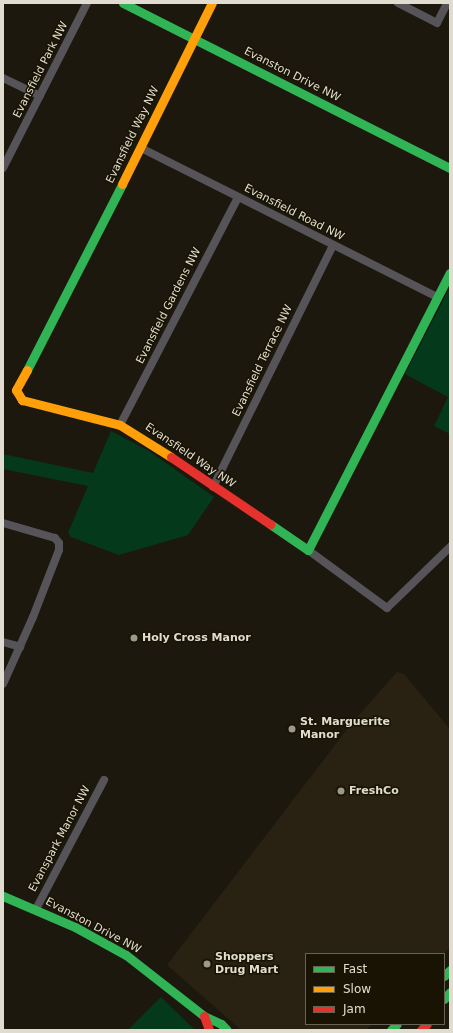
<!DOCTYPE html>
<html>
<head>
<meta charset="utf-8">
<style>
  body { margin:0 }
  #map { position:relative; width:453px; height:1033px; overflow:hidden; background:#1c180e; font-family:"DejaVu Sans",sans-serif }
  div>[style] { position:absolute }
  .commercial>* { inset:0; background:#292111 }
  .green>* { inset:0; background:#04391c }
  .street>* { height:8px; margin:-4px; padding:0 4px; transform-origin:4px; border-radius:4px; background:#575459 }
  .fast>* { height:9px; margin:-4.5px; padding:0 4.5px; transform-origin:4.5px; border-radius:4.5px; background:#30b455 }
  .slow>* { height:9px; margin:-4.5px; padding:0 4.5px; transform-origin:4.5px; border-radius:4.5px; background:#ff9f0a }
  .jam>* { height:9px; margin:-4.5px; padding:0 4.5px; transform-origin:4.5px; border-radius:4.5px; background:#e5322d }
  .dots>* { width:11px; height:11px; translate:-50% -50%; box-sizing:border-box; border:2px solid #181302; border-radius:50% }
  span { translate:-50% -50%; white-space:nowrap; text-align:center; line-height:1.15; -webkit-text-stroke:3px #181302; paint-order:stroke }
  .street-label { font-size:11px; color:#e0ddd0 }
  .poi-label { font-size:11px; color:#e0ddd0; font-weight:700 }
  .left { translate:0 -50%; text-align:left }
  .frame { position:absolute; inset:0; border:4px solid #e0ddd0; pointer-events:none }
  .legend { position:absolute; left:305px; top:953px; width:140px; height:72px; box-sizing:border-box; background:#181302; border:1px solid #686454; margin:0; padding:5px 7px; list-style:none; font-size:12px; color:#e0ddd0 }
  .legend li { display:flex; align-items:center; gap:8px; height:20px }
  .legend b { width:20px; border:1px solid #686454 }
</style>
</head>
<body>
<div id="map">
  <div class="commercial">
    <div style="clip-path:polygon(397px 672px,404px 674px,450px 729px,450px 948px,443px 954px,306px 954px,306px 1024px,372px 1024px,366px 1030px,241px 1030px,167px 965px,351px 724px)"></div>
  </div>
  <div class="green">
    <div style="clip-path:polygon(450px 287px,450px 434px,434px 426px,448px 397px,405px 374px)"></div>
    <div style="clip-path:polygon(111px 431px,149px 451px,214px 497px,188px 535px,119px 555px,71px 537px,68px 533px,88px 486px,3px 469px,3px 454px,93px 473px)"></div>
    <div style="clip-path:polygon(161px 997px,195px 1030px,128px 1030px)"></div>
  </div>
  <div class="street">
    <div style="left:398px;top:3px;width:44px;rotate:27.1deg"></div>
    <div style="left:437px;top:23px;width:22px;rotate:-63deg"></div>
    <div style="left:3px;top:78px;width:41px;rotate:25.9deg"></div>
    <div style="left:141px;top:148px;width:331px;rotate:26.7deg"></div>
    <div style="left:3px;top:168px;width:185px;rotate:-63deg"></div>
    <div style="left:120px;top:425px;width:257px;rotate:-62.6deg"></div>
    <div style="left:213px;top:487px;width:270px;rotate:-63.6deg"></div>
    <div style="left:3px;top:523px;width:54px;rotate:16.1deg"></div>
    <div style="left:55px;top:538px;width:6px;rotate:51deg"></div>
    <div style="left:59px;top:543px;width:7px;rotate:90deg"></div>
    <div style="left:59px;top:550px;width:72px;rotate:111.2deg"></div>
    <div style="left:33px;top:617px;width:73px;rotate:114.1deg"></div>
    <div style="left:308px;top:550px;width:98px;rotate:36.3deg"></div>
    <div style="left:387px;top:608px;width:88px;rotate:-44.1deg"></div>
    <div style="left:3px;top:642px;width:18px;rotate:16deg"></div>
    <div style="left:36px;top:909px;width:146px;rotate:-62.2deg"></div>
  </div>
  <div class="fast">
    <div style="left:123px;top:3px;width:366px;rotate:26.8deg"></div>
    <div style="left:27px;top:370px;width:209px;rotate:-62.9deg"></div>
    <div style="left:270px;top:524px;width:46px;rotate:34.4deg"></div>
    <div style="left:308px;top:550px;width:311px;rotate:-62.9deg"></div>
    <div style="left:3px;top:896px;width:78px;rotate:23.3deg"></div>
    <div style="left:75px;top:927px;width:58px;rotate:28.8deg"></div>
    <div style="left:126px;top:955px;width:99px;rotate:38deg"></div>
    <div style="left:204px;top:1016px;width:19px;rotate:25deg"></div>
    <div style="left:221px;top:1024px;width:8px;rotate:45deg"></div>
    <div style="left:444px;top:976px;width:8px;rotate:-45deg"></div>
    <div style="left:444px;top:999px;width:9px;rotate:-49deg"></div>
    <div style="left:391px;top:1030px;width:8px;rotate:-45deg"></div>
  </div>
  <div class="slow">
    <div style="left:122px;top:184px;width:202px;rotate:-63.6deg"></div>
    <div style="left:27px;top:370px;width:23px;rotate:119deg"></div>
    <div style="left:16px;top:390px;width:12px;rotate:59deg"></div>
    <div style="left:22px;top:400px;width:101px;rotate:14.3deg"></div>
    <div style="left:120px;top:425px;width:60px;rotate:32.1deg"></div>
  </div>
  <div class="jam">
    <div style="left:171px;top:457px;width:120px;rotate:34.1deg"></div>
    <div style="left:204px;top:1016px;width:15px;rotate:70deg"></div>
    <div style="left:421px;top:1030px;width:8px;rotate:-45deg"></div>
  </div>
  <div class="dots">
    <div style="left:134px;top:638px;background:#9b988c"></div>
    <div style="left:292px;top:729px;background:#9b988c"></div>
    <div style="left:341px;top:791px;background:#9b988c"></div>
    <div style="left:207px;top:964px;background:#9b988c"></div>
  </div>
  <div class="street-label">
    <span style="left:41px;top:70px;rotate:-63deg">Evansfield Park NW</span>
    <span style="left:292px;top:75px;rotate:27deg">Evanston Drive NW</span>
    <span style="left:133px;top:135px;rotate:-64deg">Evansfield Way NW</span>
    <span style="left:294px;top:213px;rotate:27deg">Evansfield Road NW</span>
    <span style="left:169px;top:306px;rotate:-63deg">Evansfield Gardens NW</span>
    <span style="left:263px;top:361px;rotate:-64deg">Evansfield Terrace NW</span>
    <span style="left:190px;top:456px;rotate:34deg">Evansfield Way NW</span>
    <span style="left:60px;top:839px;rotate:-62deg">Evanspark Manor NW</span>
    <span style="left:93px;top:926px;rotate:28deg">Evanston Drive NW</span>
  </div>
  <div class="poi-label">
    <span class="left" style="left:142px;top:638px">Holy Cross Manor</span>
    <span class="left" style="left:300px;top:729px">St. Marguerite<br>Manor</span>
    <span class="left" style="left:349px;top:791px">FreshCo</span>
    <span class="left" style="left:215px;top:964px">Shoppers<br>Drug Mart</span>
  </div>
  <div class="frame"></div>
  <ul class="legend">
  <li><b style="height:5px;background:#30b455"></b>Fast</li>
  <li><b style="height:5px;background:#ff9f0a"></b>Slow</li>
  <li><b style="height:5px;background:#e5322d"></b>Jam</li>
  </ul>
</div>
</body>
</html>
